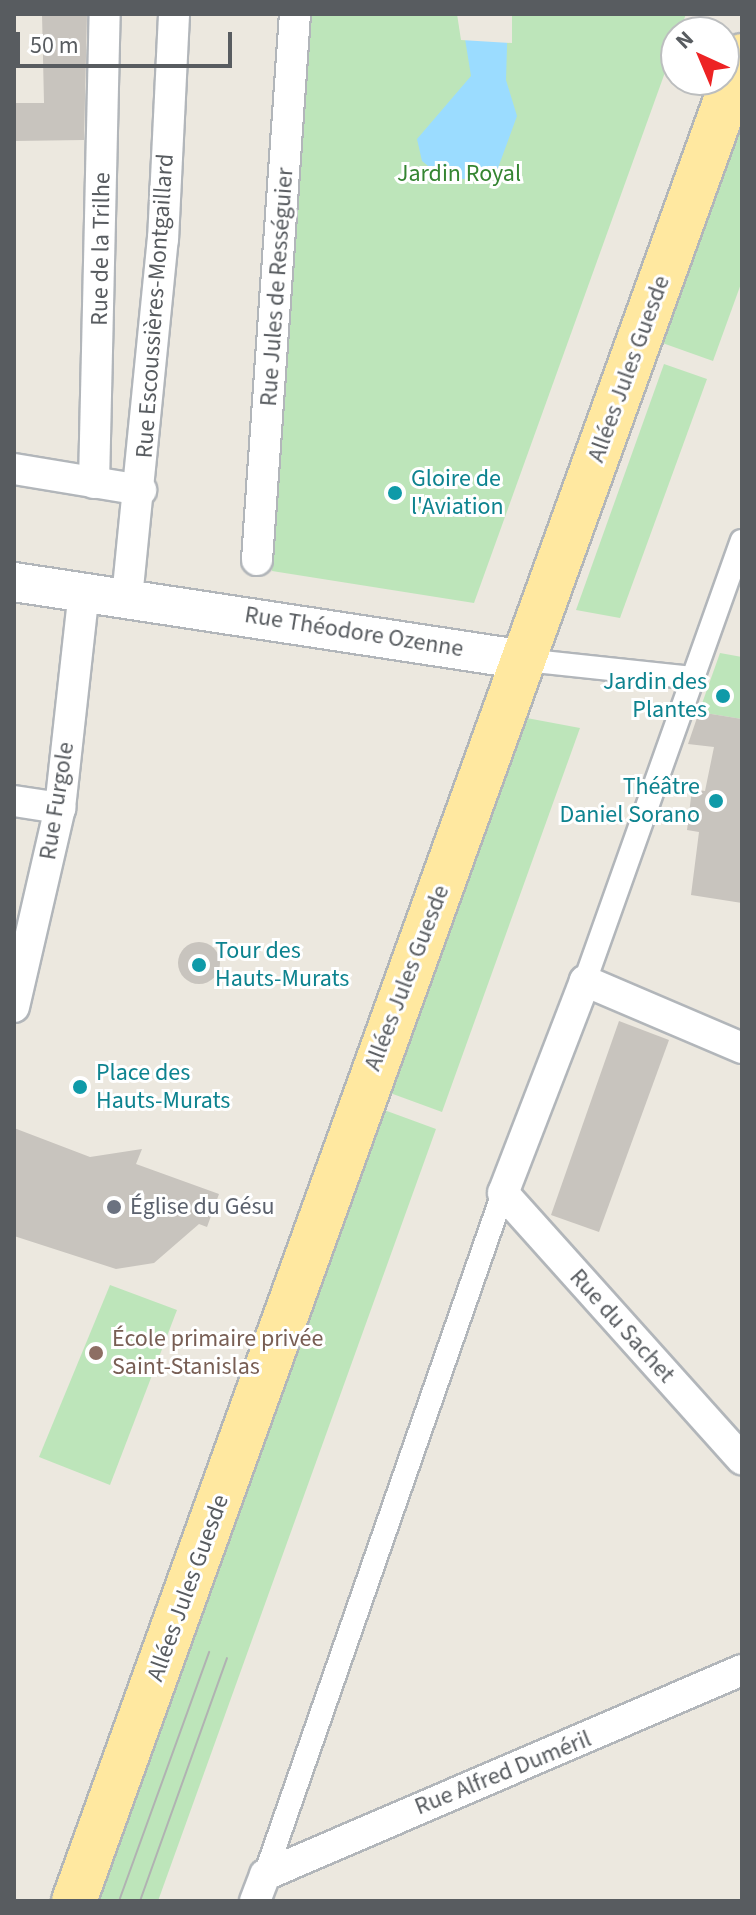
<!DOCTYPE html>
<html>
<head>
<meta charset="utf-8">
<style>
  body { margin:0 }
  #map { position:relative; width:756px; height:1915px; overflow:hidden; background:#ece8df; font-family:"Source Sans 3",sans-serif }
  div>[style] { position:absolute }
  .green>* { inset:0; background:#bde5ba }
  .water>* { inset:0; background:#9bdcff }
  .pier>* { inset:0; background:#ece8df }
  .building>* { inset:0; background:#c8c4be }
  .round { border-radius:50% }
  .roads { filter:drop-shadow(2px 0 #b2b6ba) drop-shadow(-2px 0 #b2b6ba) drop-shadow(0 2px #b2b6ba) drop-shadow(0 -2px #b2b6ba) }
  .pedestrian>* { height:22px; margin:-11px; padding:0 11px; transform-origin:11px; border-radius:11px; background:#fff }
  .minor>* { height:30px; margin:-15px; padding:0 15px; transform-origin:15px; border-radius:15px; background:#fff }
  .tertiary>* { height:38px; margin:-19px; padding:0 19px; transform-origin:19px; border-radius:19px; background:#fff }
  .primary>* { height:44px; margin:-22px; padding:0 22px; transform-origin:22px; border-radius:22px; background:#ffe8a0 }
  .tram>* { height:2px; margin:-1px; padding:0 1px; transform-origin:1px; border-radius:1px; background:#b1b2b2 }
  .dots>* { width:22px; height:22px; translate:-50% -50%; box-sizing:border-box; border:4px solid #fff; border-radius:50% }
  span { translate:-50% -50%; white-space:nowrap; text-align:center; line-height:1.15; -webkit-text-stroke:6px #fff; paint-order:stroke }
  .park-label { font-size:24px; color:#358532 }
  .street-label { font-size:24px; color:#585c60 }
  .culture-label { font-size:24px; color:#0d838f }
  .left { translate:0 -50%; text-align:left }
  .right { translate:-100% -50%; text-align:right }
  .worship-label { font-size:24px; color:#5b616d }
  .education-label { font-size:24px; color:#785e54 }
  .frame { position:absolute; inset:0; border:16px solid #585c60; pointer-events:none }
  .north { position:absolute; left:660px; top:16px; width:80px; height:80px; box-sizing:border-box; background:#fff; border:2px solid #bcbebf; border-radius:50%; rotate:316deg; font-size:22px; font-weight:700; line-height:32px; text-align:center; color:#585c60 }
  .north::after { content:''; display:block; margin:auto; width:28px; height:36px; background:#ed2324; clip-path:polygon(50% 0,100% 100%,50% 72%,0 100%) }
  .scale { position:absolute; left:16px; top:32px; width:216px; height:36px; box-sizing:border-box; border:4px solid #585c60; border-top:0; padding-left:10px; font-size:24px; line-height:28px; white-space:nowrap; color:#585c60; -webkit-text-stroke:6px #fff; paint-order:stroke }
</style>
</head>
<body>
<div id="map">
  <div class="green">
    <div style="clip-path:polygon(310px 14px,686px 14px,474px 603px,272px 571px)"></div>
    <div style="clip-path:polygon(742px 97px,742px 281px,713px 361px,654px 340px)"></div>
    <div style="clip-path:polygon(664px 364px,707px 379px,620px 618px,576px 610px)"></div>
    <div style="clip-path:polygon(720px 653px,742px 657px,742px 719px,699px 712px)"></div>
    <div style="clip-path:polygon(516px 716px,580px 728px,442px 1112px,382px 1090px)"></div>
    <div style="clip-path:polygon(376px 1107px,436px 1129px,158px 1901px,91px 1901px)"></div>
    <div style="clip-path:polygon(110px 1285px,177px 1310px,110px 1485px,39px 1457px)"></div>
  </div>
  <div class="water">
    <div style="clip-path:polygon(461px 14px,508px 14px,506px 80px,517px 116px,498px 168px,482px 179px,444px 179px,422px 161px,417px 139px,471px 76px)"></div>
  </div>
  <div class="pier">
    <div style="clip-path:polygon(457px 14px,512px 14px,512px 43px,461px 40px)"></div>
  </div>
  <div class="building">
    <div style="clip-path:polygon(42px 14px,87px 14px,84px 140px,14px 141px,14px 103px,44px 103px)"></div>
    <div style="clip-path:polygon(699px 712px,742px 719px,742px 903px,691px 895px,699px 832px,687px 830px,692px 789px,705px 791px,714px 747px,688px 744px)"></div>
    <div class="round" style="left:178px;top:942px;width:42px;height:42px"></div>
    <div style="clip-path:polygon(619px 1021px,669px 1040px,599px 1232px,551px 1215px)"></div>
    <div style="clip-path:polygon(14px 1128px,90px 1157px,142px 1149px,136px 1164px,219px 1194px,207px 1227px,199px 1224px,154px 1263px,116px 1269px,14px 1236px)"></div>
  </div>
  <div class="roads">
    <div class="pedestrian">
      <div style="left:525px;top:660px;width:169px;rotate:6.1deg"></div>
      <div style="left:585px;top:981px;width:467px;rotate:-70.4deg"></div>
      <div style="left:265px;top:1875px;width:722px;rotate:-70.76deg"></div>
    </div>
    <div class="minor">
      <div style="left:14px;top:469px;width:129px;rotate:9.4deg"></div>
      <div style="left:94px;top:483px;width:469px;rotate:-88.7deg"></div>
      <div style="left:257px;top:560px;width:547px;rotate:-86.02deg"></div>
      <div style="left:127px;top:598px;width:360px;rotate:-84.3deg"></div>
      <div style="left:163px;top:240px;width:226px;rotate:-87.2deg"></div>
      <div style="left:14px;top:801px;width:47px;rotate:8.7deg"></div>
      <div style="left:14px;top:1007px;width:204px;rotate:-77deg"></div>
      <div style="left:60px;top:808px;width:217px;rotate:-83.7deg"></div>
      <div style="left:742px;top:1048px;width:171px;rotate:-156.9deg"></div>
      <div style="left:585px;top:981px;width:227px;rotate:111.1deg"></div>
      <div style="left:503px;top:1193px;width:358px;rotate:48.1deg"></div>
      <div style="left:255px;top:1901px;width:28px;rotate:-69deg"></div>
      <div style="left:265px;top:1875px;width:519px;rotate:-23.26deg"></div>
    </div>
    <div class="tertiary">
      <div style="left:14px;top:582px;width:517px;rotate:8.68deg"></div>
    </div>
    <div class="primary">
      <div style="left:74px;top:1901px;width:1962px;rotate:-70.1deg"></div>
    </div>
  </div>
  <div class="tram">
    <div style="left:119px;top:1901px;width:265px;rotate:-70.1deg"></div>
    <div style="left:140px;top:1901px;width:258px;rotate:-70.3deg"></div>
  </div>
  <div class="dots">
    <div style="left:395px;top:493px;background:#0f9aa8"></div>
    <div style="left:723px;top:696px;background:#0f9aa8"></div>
    <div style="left:716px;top:801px;background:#0f9aa8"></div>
    <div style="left:199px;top:965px;background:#0f9aa8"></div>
    <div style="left:80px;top:1087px;background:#0f9aa8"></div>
    <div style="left:114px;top:1207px;background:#6b7280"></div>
    <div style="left:96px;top:1353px;background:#8d6e63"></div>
  </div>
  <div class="park-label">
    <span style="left:459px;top:174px">Jardin Royal</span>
  </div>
  <div class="street-label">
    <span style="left:101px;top:249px;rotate:-89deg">Rue de la Trilhe</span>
    <span style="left:277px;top:287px;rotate:-86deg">Rue Jules de Rességuier</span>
    <span style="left:155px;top:306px;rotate:-86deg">Rue Escoussières-Montgaillard</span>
    <span style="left:629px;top:369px;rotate:-70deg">Allées Jules Guesde</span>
    <span style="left:354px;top:632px;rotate:9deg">Rue Théodore Ozenne</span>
    <span style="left:57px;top:801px;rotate:-81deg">Rue Furgole</span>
    <span style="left:407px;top:978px;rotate:-69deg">Allées Jules Guesde</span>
    <span style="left:622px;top:1326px;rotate:48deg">Rue du Sachet</span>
    <span style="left:188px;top:1588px;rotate:-70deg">Allées Jules Guesde</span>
    <span style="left:503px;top:1773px;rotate:-22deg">Rue Alfred Duméril</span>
  </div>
  <div class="culture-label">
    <span class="left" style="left:411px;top:493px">Gloire de<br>l'Aviation</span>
    <span class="right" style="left:707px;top:696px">Jardin des<br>Plantes</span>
    <span class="right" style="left:700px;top:801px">Théâtre<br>Daniel Sorano</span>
    <span class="left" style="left:215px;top:965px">Tour des<br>Hauts-Murats</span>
    <span class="left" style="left:96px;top:1087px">Place des<br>Hauts-Murats</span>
  </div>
  <div class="worship-label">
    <span class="left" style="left:130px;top:1207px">Église du Gésu</span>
  </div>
  <div class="education-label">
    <span class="left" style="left:112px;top:1353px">École primaire privée<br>Saint-Stanislas</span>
  </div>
  <div class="frame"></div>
  <div class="north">N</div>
  <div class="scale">50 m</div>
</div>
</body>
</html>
